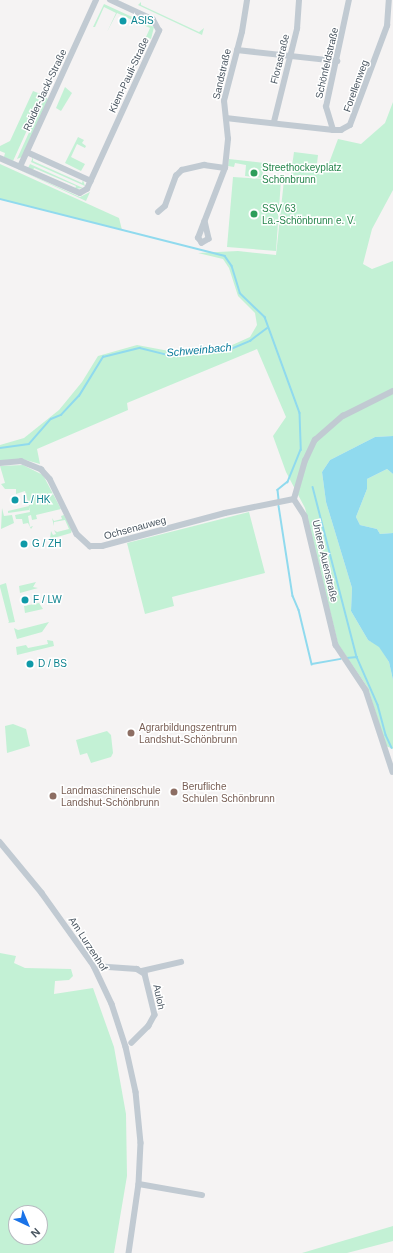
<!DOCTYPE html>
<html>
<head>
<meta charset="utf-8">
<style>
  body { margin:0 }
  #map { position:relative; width:393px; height:1253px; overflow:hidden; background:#f5f3f3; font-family:Arial,sans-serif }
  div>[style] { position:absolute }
  .green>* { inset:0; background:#c3f1d5 }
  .water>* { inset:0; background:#90daee }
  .stream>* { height:1.5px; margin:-0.75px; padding:0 0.75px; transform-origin:0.75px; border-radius:0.75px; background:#90daee }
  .minor>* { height:5.5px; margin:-2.75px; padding:0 2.75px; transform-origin:2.75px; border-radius:2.75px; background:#c1cad2 }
  .dots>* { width:11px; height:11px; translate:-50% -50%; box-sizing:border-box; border:2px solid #fff; border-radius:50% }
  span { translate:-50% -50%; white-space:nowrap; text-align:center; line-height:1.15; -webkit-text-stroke:3px #fff; paint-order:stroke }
  .culture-label { font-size:10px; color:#0d838f }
  .left { translate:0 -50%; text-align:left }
  .street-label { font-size:10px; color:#4a5661 }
  .leisure-label { font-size:10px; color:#27864d }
  .education-label { font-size:10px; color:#785e54 }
  .water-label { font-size:11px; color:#0c7c9b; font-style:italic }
  .north { position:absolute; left:8px; top:1205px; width:40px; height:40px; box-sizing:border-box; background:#fff; border:1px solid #b7bbc0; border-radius:50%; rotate:136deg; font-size:11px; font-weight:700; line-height:16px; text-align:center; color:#4a5661 }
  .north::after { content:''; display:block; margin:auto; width:14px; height:18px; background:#1a73e8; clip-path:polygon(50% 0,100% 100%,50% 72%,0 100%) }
</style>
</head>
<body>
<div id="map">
  <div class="green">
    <div style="clip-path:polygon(141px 2px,141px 5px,199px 32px,204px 28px,202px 35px,138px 5px)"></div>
    <div style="clip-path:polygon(104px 4px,154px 27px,151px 39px,146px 37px,150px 28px,117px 13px,107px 32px,116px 13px,104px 7px,95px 27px,93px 27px)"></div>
    <div style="clip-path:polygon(65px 87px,72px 93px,61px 111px,56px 108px)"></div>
    <div style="clip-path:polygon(33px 91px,43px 95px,13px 161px,4px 157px,5px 153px,0 151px,0 146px,10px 141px)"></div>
    <div style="clip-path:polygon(45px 97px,48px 99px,22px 157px,17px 159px)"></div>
    <div style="clip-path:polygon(393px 102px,393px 190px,372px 229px,363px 264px,372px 269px,393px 261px,393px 436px,375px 437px,330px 460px,322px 472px,326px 502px,352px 588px,351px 611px,368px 640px,379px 646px,389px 662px,393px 680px,393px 749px,386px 746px,368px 688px,338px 644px,305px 508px,286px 472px,273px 436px,286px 417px,257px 349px,127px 403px,128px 410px,37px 449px,40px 464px,22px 459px,0 462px,0 445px,24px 438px,59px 410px,82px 382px,98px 356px,137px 345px,169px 351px,207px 349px,230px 346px,250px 337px,257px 325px,255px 313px,238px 296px,229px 268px,223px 259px,198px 253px,238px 251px,276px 255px,284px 180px,290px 180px,294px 152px,318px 155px,316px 172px,326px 171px,338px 139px,361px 144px,385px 123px)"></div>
    <div style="clip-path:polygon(78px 137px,84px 140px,82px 143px,86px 146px,85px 148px,77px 144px,71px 157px,85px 164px,81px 171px,65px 163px)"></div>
    <div style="clip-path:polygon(33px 157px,33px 161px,82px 183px,83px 180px,85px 186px,31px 162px)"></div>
    <div style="clip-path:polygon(229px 159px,264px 163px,262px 178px,245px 176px,246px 165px,235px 163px,234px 167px,228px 166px)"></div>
    <div style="clip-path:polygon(0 164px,119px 218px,122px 230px,0 199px)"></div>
    <div style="clip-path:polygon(30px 164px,83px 188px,75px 189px,76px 186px,34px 168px,33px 170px,28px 168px)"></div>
    <div style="clip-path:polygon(13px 167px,80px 197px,90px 192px,86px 201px)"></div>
    <div style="clip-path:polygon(233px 177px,281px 180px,276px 251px,227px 247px)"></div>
    <div style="clip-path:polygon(23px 465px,43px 475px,61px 509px,36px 515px,37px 519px,32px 520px,31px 515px,28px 516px,30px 527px,33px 526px,31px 529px,28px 523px,23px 524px,22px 519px,16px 519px,15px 515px,30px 512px,29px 507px,29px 510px,8px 513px,8px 511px,29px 506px,25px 491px,16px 494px,16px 489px,19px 489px,5px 489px,1px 484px,5px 483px,0 466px)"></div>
    <div style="clip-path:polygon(387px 469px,393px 474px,393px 533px,380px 534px,377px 529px,360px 525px,356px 517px,367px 489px,367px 479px)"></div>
    <div style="clip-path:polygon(2px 508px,4px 516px,12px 515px,14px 523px,1px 529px)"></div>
    <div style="clip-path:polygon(249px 512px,265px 573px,172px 597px,174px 606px,145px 614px,127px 543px)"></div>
    <div style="clip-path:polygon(64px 515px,72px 530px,71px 533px,50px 539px,51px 531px,53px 535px,56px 534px,54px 530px,57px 532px,69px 529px,65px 520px,54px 522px,54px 526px,52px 518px,54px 521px,62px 519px,61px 516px)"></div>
    <div style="clip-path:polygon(36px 582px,33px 587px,38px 588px,20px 593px,19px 586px)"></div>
    <div style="clip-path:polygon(6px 583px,15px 622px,8px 623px,9px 622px,0 587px,0 585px)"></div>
    <div style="clip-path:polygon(39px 603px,43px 609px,25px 613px,24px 606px)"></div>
    <div style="clip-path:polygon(49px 622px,42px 632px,17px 639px,14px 628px,18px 630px)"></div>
    <div style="clip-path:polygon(47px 640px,53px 641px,54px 646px,17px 655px,16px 647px,26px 645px,28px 648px,48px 644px)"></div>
    <div style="clip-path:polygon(13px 724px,26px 729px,30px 746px,7px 753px,5px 726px)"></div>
    <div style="clip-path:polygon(107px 731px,111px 735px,113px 753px,111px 757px,91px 763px,87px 753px,80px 755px,76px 740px)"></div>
    <div style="clip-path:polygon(evenodd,0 953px,16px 956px,14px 963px,25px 968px,71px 969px,73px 976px,69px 980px,55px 981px,54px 994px,93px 988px,114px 1047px,126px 1114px,127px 1176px,114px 1253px,0 1253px,0 953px,16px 1213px,40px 1213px,40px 1237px,16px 1237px,16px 1213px)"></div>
    <div style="clip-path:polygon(393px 1226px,393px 1241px,347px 1253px,302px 1253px)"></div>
  </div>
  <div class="water">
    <div style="clip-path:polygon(393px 436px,393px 474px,387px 469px,367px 479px,367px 489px,356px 517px,360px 525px,377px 529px,380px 534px,393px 533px,393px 680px,389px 662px,379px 647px,368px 640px,351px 611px,352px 588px,326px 502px,322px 472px,330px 460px,375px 437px)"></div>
  </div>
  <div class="stream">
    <div style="left:0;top:199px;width:232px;rotate:14.2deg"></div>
    <div style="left:225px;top:256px;width:12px;rotate:55deg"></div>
    <div style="left:232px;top:266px;width:28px;rotate:73deg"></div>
    <div style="left:240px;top:293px;width:35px;rotate:44deg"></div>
    <div style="left:265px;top:317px;width:102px;rotate:70deg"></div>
    <div style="left:300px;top:413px;width:37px;rotate:88deg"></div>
    <div style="left:301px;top:450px;width:35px;rotate:112deg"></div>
    <div style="left:288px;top:482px;width:13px;rotate:141deg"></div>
    <div style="left:278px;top:490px;width:10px;rotate:84deg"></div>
    <div style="left:0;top:448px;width:29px;rotate:-8deg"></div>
    <div style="left:29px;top:444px;width:33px;rotate:-49deg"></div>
    <div style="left:51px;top:419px;width:11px;rotate:-22deg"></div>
    <div style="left:61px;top:415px;width:26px;rotate:-47deg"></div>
    <div style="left:79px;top:396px;width:46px;rotate:-58.4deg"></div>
    <div style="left:103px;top:357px;width:38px;rotate:-14deg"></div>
    <div style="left:140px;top:348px;width:30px;rotate:14deg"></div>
    <div style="left:169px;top:355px;width:62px;rotate:-5.5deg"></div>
    <div style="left:231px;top:349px;width:21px;rotate:-23deg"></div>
    <div style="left:250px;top:341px;width:21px;rotate:-37deg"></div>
    <div style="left:313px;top:487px;width:176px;rotate:75.5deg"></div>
    <div style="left:357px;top:657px;width:52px;rotate:66.4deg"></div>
    <div style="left:378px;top:705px;width:31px;rotate:75deg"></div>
    <div style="left:386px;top:735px;width:14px;rotate:65deg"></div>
    <div style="left:279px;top:506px;width:91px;rotate:81.2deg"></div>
    <div style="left:293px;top:596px;width:15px;rotate:67deg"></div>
    <div style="left:299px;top:610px;width:56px;rotate:76.5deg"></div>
    <div style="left:312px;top:664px;width:29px;rotate:-10deg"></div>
    <div style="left:347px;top:658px;width:10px;rotate:-6deg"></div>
  </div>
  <div class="minor">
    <div style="left:237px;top:50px;width:101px;rotate:6.3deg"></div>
    <div style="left:226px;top:118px;width:108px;rotate:6.4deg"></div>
    <div style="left:333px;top:130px;width:8px"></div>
    <div style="left:341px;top:130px;width:10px;rotate:-29deg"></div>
    <div style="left:350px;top:125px;width:106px;rotate:-69.5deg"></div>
    <div style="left:387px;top:26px;width:26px;rotate:-86deg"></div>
    <div style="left:274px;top:122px;width:96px;rotate:-76.1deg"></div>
    <div style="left:297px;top:29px;width:29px;rotate:-86deg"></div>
    <div style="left:333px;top:130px;width:24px;rotate:-107deg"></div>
    <div style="left:326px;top:107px;width:109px;rotate:-77.9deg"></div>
    <div style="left:27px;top:152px;width:70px;rotate:24.4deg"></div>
    <div style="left:0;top:158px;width:87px;rotate:23.6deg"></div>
    <div style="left:80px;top:193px;width:8px;rotate:-30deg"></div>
    <div style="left:87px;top:189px;width:174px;rotate:-65.5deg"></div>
    <div style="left:159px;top:31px;width:13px;rotate:-119deg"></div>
    <div style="left:153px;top:20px;width:47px;rotate:-155.1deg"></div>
    <div style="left:20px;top:167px;width:183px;rotate:-65.5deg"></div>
    <div style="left:158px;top:212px;width:9px;rotate:-41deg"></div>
    <div style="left:165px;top:206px;width:32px;rotate:-70deg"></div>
    <div style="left:176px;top:176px;width:8px;rotate:-45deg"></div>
    <div style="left:182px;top:170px;width:23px;rotate:-13deg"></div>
    <div style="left:204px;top:165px;width:21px;rotate:8deg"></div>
    <div style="left:205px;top:221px;width:18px;rotate:77deg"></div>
    <div style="left:209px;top:239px;width:8px;rotate:150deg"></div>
    <div style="left:202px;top:243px;width:6px;rotate:-129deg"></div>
    <div style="left:198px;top:238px;width:75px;rotate:-68.9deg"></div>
    <div style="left:225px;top:168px;width:29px;rotate:-84deg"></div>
    <div style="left:228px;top:139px;width:38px;rotate:-96deg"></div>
    <div style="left:224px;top:101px;width:71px;rotate:-75.4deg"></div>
    <div style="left:242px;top:32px;width:32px;rotate:-81deg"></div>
    <div style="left:0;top:463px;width:21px;rotate:-5deg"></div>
    <div style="left:21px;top:461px;width:22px;rotate:22deg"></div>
    <div style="left:41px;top:469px;width:13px;rotate:48deg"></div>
    <div style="left:50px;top:479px;width:61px;rotate:63.9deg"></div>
    <div style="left:77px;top:534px;width:18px;rotate:43deg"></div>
    <div style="left:90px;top:546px;width:12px"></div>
    <div style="left:102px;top:546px;width:127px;rotate:-15deg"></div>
    <div style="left:225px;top:513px;width:70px;rotate:-11.5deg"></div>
    <div style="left:294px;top:499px;width:20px;rotate:57deg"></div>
    <div style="left:305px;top:516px;width:133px;rotate:76.5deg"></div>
    <div style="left:336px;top:645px;width:54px;rotate:56.3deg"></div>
    <div style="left:366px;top:690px;width:86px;rotate:71.8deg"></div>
    <div style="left:294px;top:499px;width:40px;rotate:-74deg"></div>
    <div style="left:305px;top:461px;width:23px;rotate:-65deg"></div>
    <div style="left:315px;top:440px;width:37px;rotate:-41deg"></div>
    <div style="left:343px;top:416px;width:56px;rotate:-26.6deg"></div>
    <div style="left:0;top:842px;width:66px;rotate:50.5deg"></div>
    <div style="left:42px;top:893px;width:90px;rotate:54.5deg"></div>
    <div style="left:94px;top:966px;width:42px;rotate:64.7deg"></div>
    <div style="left:112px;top:1004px;width:45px;rotate:72deg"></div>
    <div style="left:126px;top:1047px;width:46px;rotate:77.5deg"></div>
    <div style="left:136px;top:1092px;width:51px;rotate:84.4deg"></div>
    <div style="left:141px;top:1143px;width:41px;rotate:92.8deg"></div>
    <div style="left:139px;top:1184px;width:70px;rotate:98.2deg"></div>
    <div style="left:94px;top:966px;width:43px;rotate:4deg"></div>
    <div style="left:137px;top:969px;width:9px;rotate:32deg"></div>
    <div style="left:145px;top:974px;width:42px;rotate:76.3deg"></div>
    <div style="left:155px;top:1015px;width:13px;rotate:119deg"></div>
    <div style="left:149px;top:1026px;width:24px;rotate:135deg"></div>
    <div style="left:142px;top:971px;width:40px;rotate:-13deg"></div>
    <div style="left:139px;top:1184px;width:64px;rotate:9.9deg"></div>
  </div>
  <div class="dots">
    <div style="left:123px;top:21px;background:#0f9aa8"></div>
    <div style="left:254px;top:173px;background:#2e9e5b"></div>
    <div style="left:254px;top:214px;background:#2e9e5b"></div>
    <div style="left:15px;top:500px;background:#0f9aa8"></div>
    <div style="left:24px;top:544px;background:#0f9aa8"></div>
    <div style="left:25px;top:600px;background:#0f9aa8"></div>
    <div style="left:30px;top:664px;background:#0f9aa8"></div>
    <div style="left:131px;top:733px;background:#8d6e63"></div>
    <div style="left:174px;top:792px;background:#8d6e63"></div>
    <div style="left:53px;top:796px;background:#8d6e63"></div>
  </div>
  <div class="culture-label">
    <span class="left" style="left:131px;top:21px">ASIS</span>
    <span class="left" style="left:23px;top:500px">L / HK</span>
    <span class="left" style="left:32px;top:544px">G / ZH</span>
    <span class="left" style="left:33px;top:600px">F / LW</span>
    <span class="left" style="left:38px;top:664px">D / BS</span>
  </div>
  <div class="street-label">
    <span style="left:280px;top:59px;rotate:-76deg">Florastraße</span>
    <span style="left:327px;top:63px;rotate:-77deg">Schönfeldstraße</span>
    <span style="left:222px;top:74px;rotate:-77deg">Sandstraße</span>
    <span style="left:129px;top:75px;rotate:-65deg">Kiem-Pauli-Straße</span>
    <span style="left:356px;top:86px;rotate:-70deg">Forellenweg</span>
    <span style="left:45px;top:90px;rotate:-65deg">Roider-Jackl-Straße</span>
    <span style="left:135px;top:528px;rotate:-15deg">Ochsenauweg</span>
    <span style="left:325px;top:561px;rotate:77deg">Untere Auenstraße</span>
    <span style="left:88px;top:944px;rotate:57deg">Am Lurzenhof</span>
    <span style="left:159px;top:997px;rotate:78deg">Auloh</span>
  </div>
  <div class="leisure-label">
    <span class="left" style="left:262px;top:173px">Streethockeyplatz<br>Schönbrunn</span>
    <span class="left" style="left:262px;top:214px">SSV 63<br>La.-Schönbrunn e. V.</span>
  </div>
  <div class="education-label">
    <span class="left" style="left:139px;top:733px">Agrarbildungszentrum<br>Landshut-Schönbrunn</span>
    <span class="left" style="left:182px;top:792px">Berufliche<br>Schulen Schönbrunn</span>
    <span class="left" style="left:61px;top:796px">Landmaschinenschule<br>Landshut-Schönbrunn</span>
  </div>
  <div class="water-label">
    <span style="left:199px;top:350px;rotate:-5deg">Schweinbach</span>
  </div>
  <div class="north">N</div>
</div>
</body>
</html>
